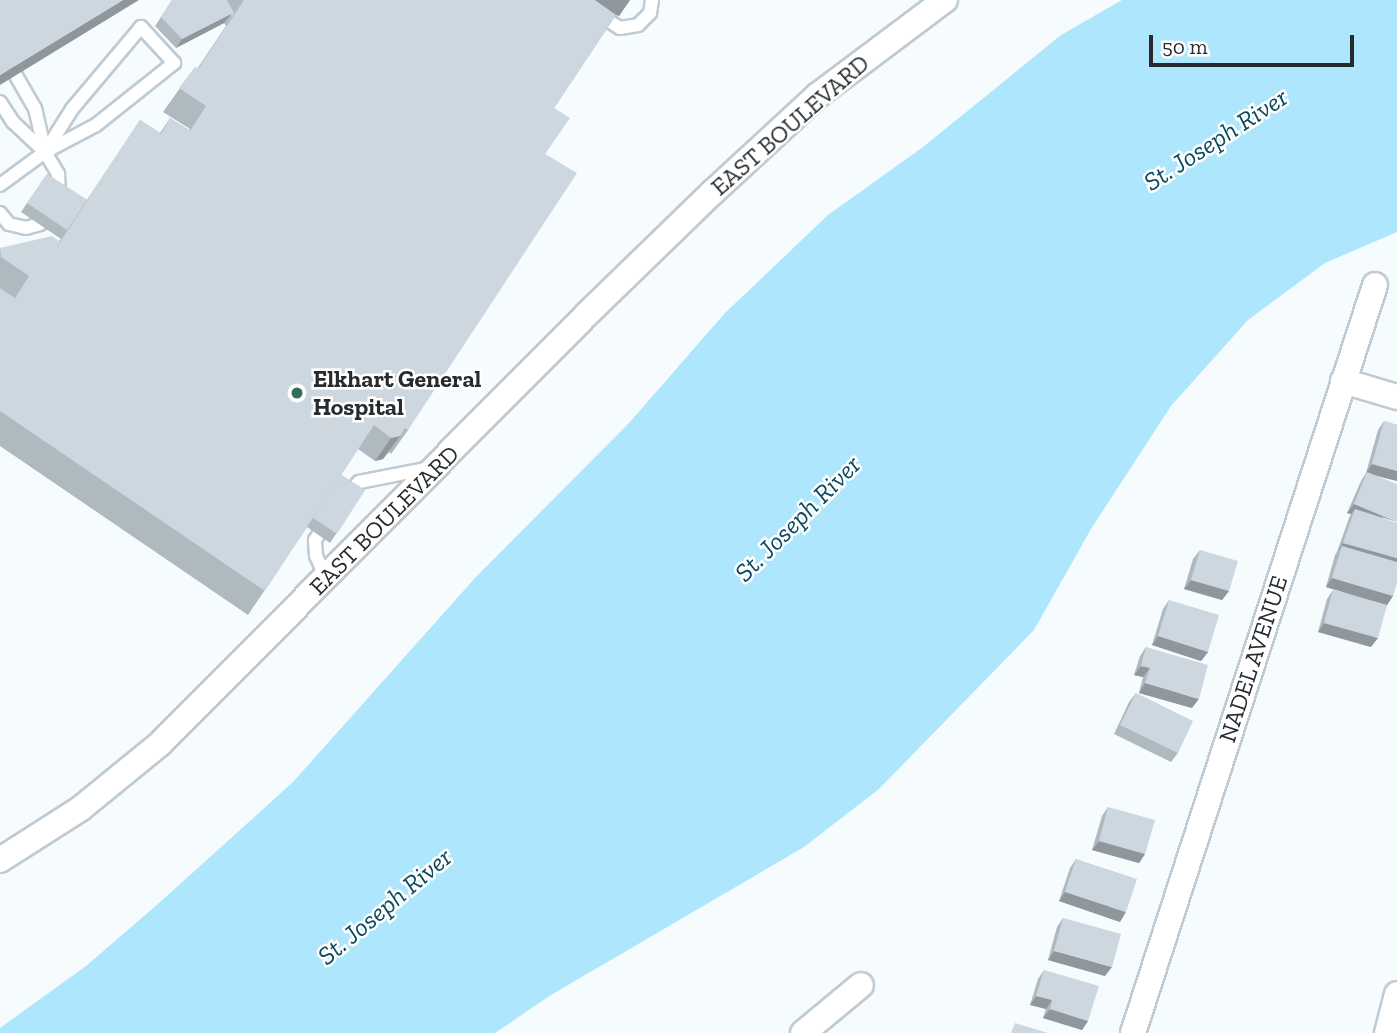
<!DOCTYPE html>
<html>
<head>
<meta charset="utf-8">
<style>
  body { margin:0 }
  #map { position:relative; width:1397px; height:1033px; overflow:hidden; background:#f6fbfe; font-family:"Zilla Slab",serif }
  div>[style] { position:absolute }
  .water>* { inset:0; background:#aee7fd }
  .roads { filter:drop-shadow(2px 0 #c0cad2) drop-shadow(-2px 0 #c0cad2) drop-shadow(0 2px #c0cad2) drop-shadow(0 -2px #c0cad2) }
  .lane>* { height:12px; margin:-6px; padding:0 6px; transform-origin:6px; border-radius:6px; background:#fff }
  .street>* { height:24px; margin:-12px; padding:0 12px; transform-origin:12px; border-radius:12px; background:#fff }
  .wall>* { inset:0; background:#afb9c0 }
  .shaded-wall>* { inset:0; background:#8f969c }
  .building>* { inset:0; background:#ccd7df }
  .dots>* { width:19px; height:19px; translate:-50% -50%; box-sizing:border-box; border:4px solid #fff; border-radius:50% }
  span { translate:-50% -50%; white-space:nowrap; text-align:center; line-height:1.15; -webkit-text-stroke:5px #fff; paint-order:stroke }
  .street-label { font-size:24px; color:#272b2e }
  .poi-label { font-size:24px; color:#272b2e; font-weight:700 }
  .left { translate:0 -50%; text-align:left }
  .water-label { font-size:26px; color:#0b4b5d; font-style:italic }
  .scale { position:absolute; left:1149px; top:35px; width:205px; height:32px; box-sizing:border-box; border:4px solid #272b2e; border-top:0; padding-left:9px; font-size:21px; line-height:24px; white-space:nowrap; color:#272b2e; -webkit-text-stroke:5px #fff; paint-order:stroke }
</style>
</head>
<body>
<div id="map">
  <div class="water">
    <div style="clip-path:polygon(1122px 0,1397px 0,1397px 232px,1325px 263px,1248px 320px,1171px 406px,1091px 529px,1034px 630px,879px 789px,804px 847px,551px 995px,495px 1033px,0 1033px,0 1028px,86px 966px,159px 903px,293px 782px,475px 578px,629px 423px,725px 313px,828px 215px,923px 147px,1061px 35px)"></div>
  </div>
  <div class="roads">
    <div class="lane">
      <div style="left:604px;top:18px;width:19px;rotate:32deg"></div>
      <div style="left:620px;top:28px;width:18px;rotate:-9deg"></div>
      <div style="left:638px;top:25px;width:17px;rotate:-45deg"></div>
      <div style="left:650px;top:13px;width:13px;rotate:-81deg"></div>
      <div style="left:15px;top:74px;width:39px;rotate:60deg"></div>
      <div style="left:35px;top:108px;width:45px;rotate:77.2deg"></div>
      <div style="left:0;top:102px;width:24px;rotate:57deg"></div>
      <div style="left:13px;top:122px;width:44px;rotate:43.2deg"></div>
      <div style="left:45px;top:152px;width:26px;rotate:59deg"></div>
      <div style="left:58px;top:174px;width:21px;rotate:87deg"></div>
      <div style="left:0;top:185px;width:56px;rotate:-36.3deg"></div>
      <div style="left:45px;top:152px;width:58px;rotate:-27.9deg"></div>
      <div style="left:96px;top:125px;width:100px;rotate:-38.5deg"></div>
      <div style="left:174px;top:63px;width:49px;rotate:-132.5deg"></div>
      <div style="left:141px;top:27px;width:107px;rotate:130.1deg"></div>
      <div style="left:72px;top:109px;width:51px;rotate:122.1deg"></div>
      <div style="left:0;top:213px;width:14px;rotate:51deg"></div>
      <div style="left:9px;top:224px;width:17px;rotate:13deg"></div>
      <div style="left:26px;top:228px;width:15px;rotate:-16deg"></div>
      <div style="left:345px;top:497px;width:21px;rotate:-47deg"></div>
      <div style="left:359px;top:482px;width:72px;rotate:-11.2deg"></div>
      <div style="left:326px;top:579px;width:25px;rotate:-113deg"></div>
      <div style="left:316px;top:556px;width:16px;rotate:-94deg"></div>
      <div style="left:315px;top:540px;width:20px;rotate:-57deg"></div>
    </div>
    <div class="street">
      <div style="left:1343px;top:381px;width:56px;rotate:16.5deg"></div>
      <div style="left:0;top:860px;width:95px;rotate:-32.5deg"></div>
      <div style="left:80px;top:809px;width:104px;rotate:-39.2deg"></div>
      <div style="left:161px;top:743px;width:603px;rotate:-45.2deg"></div>
      <div style="left:586px;top:315px;width:177px;rotate:-44.1deg"></div>
      <div style="left:713px;top:192px;width:142px;rotate:-42.7deg"></div>
      <div style="left:817px;top:96px;width:160px;rotate:-36.9deg"></div>
      <div style="left:803px;top:1033px;width:75px;rotate:-39.6deg"></div>
      <div style="left:1133px;top:1033px;width:786px;rotate:-72.07deg"></div>
      <div style="left:1387px;top:1033px;width:40px;rotate:-75.6deg"></div>
    </div>
  </div>
  <div class="wall">
    <div style="clip-path:polygon(172px 0,630px 0,619px 16px,616px 15px,554px 108px,545px 154px,408px 430px,391px 454px,389px 452px,383px 459px,375px 461px,358px 449px,341px 475px,365px 490px,330px 543px,307px 527px,248px 615px,0 446px,0 248px,59px 241px,61px 239px,21px 212px,47px 174px,87px 200px,140px 120px,160px 133px,170px 118px,189px 130px,190px 129px,163px 112px,195px 67px,197px 69px,226px 26px,224px 23px,176px 48px,155px 26px)"></div>
    <div style="clip-path:polygon(1384px 421px,1397px 425px,1397px 481px,1377px 476px,1393px 596px,1387px 605px,1371px 647px,1318px 632px,1327px 599px,1333px 590px,1359px 597px,1326px 587px,1335px 555px,1337px 552px,1349px 518px,1351px 514px,1347px 513px,1361px 481px,1366px 473px,1378px 430px)"></div>
    <div style="clip-path:polygon(1200px 550px,1229px 591px,1222px 600px,1184px 589px,1193px 559px)"></div>
    <div style="clip-path:polygon(1169px 600px,1208px 652px,1201px 661px,1152px 645px,1163px 609px)"></div>
    <div style="clip-path:polygon(1146px 647px,1192px 708px,1139px 693px,1143px 677px,1134px 675px,1140px 656px)"></div>
    <div style="clip-path:polygon(1136px 693px,1178px 753px,1171px 762px,1114px 734px,1129px 702px)"></div>
    <div style="clip-path:polygon(1108px 807px,1145px 854px,1139px 863px,1092px 850px,1102px 816px)"></div>
    <div style="clip-path:polygon(1076px 859px,1120px 922px,1059px 901px,1070px 868px)"></div>
    <div style="clip-path:polygon(1063px 918px,1105px 976px,1048px 960px,1057px 927px)"></div>
    <div style="clip-path:polygon(1044px 970px,1088px 1021px,1082px 1030px,1043px 1018px,1046px 1009px,1030px 1005px,1038px 979px)"></div>
  </div>
  <div class="shaded-wall">
    <div style="clip-path:polygon(123px 0,139px 0,0 85px,0 75px)"></div>
    <div style="clip-path:polygon(580px 0,630px 0,619px 16px)"></div>
    <div style="clip-path:polygon(231px 14px,224px 23px,176px 48px,182px 39px)"></div>
    <div style="clip-path:polygon(400px 436px,383px 459px,375px 461px,391px 438px)"></div>
    <div style="clip-path:polygon(1372px 464px,1397px 471px,1397px 481px,1366px 473px)"></div>
    <div style="clip-path:polygon(1354px 504px,1397px 522px,1355px 509px,1351px 514px,1347px 513px)"></div>
    <div style="clip-path:polygon(1343px 543px,1397px 558px,1397px 569px,1342px 546px,1337px 552px)"></div>
    <div style="clip-path:polygon(1332px 578px,1393px 596px,1387px 605px,1326px 587px)"></div>
    <div style="clip-path:polygon(1191px 580px,1229px 591px,1222px 600px,1184px 589px)"></div>
    <div style="clip-path:polygon(1324px 623px,1378px 638px,1371px 647px,1318px 632px)"></div>
    <div style="clip-path:polygon(1158px 636px,1208px 652px,1201px 661px,1152px 645px)"></div>
    <div style="clip-path:polygon(1141px 666px,1150px 668px,1143px 677px,1134px 675px)"></div>
    <div style="clip-path:polygon(1145px 683px,1199px 699px,1192px 708px,1139px 693px)"></div>
    <div style="clip-path:polygon(1099px 841px,1145px 854px,1139px 863px,1092px 850px)"></div>
    <div style="clip-path:polygon(1065px 892px,1126px 912px,1120px 922px,1059px 901px)"></div>
    <div style="clip-path:polygon(1054px 951px,1112px 967px,1105px 976px,1048px 960px)"></div>
    <div style="clip-path:polygon(1036px 996px,1052px 1000px,1046px 1009px,1030px 1005px)"></div>
    <div style="clip-path:polygon(1050px 1009px,1088px 1021px,1082px 1030px,1043px 1018px)"></div>
  </div>
  <div class="building">
    <div style="clip-path:polygon(0 0,123px 0,0 75px)"></div>
    <div style="clip-path:polygon(172px 0,227px 0,234px 13px,232px 17px,231px 14px,182px 39px,161px 17px)"></div>
    <div style="clip-path:polygon(244px 0,595px 0,616px 15px,554px 108px,570px 118px,545px 154px,577px 173px,408px 430px,405px 428px,400px 436px,391px 438px,374px 425px,265px 591px,0 411px,0 288px,15px 298px,29px 276px,1px 257px,0 248px,52px 236px,60px 242px,140px 120px,161px 134px,170px 118px,190px 131px,206px 106px,179px 88px,195px 67px,198px 69px)"></div>
    <div style="clip-path:polygon(47px 174px,87px 200px,67px 230px,27px 203px)"></div>
    <div style="clip-path:polygon(1384px 421px,1397px 425px,1397px 471px,1372px 464px)"></div>
    <div style="clip-path:polygon(1367px 472px,1397px 484px,1397px 522px,1354px 504px)"></div>
    <div style="clip-path:polygon(341px 475px,365px 490px,337px 534px,313px 518px)"></div>
    <div style="clip-path:polygon(1355px 509px,1397px 523px,1397px 558px,1343px 543px)"></div>
    <div style="clip-path:polygon(1342px 546px,1397px 562px,1397px 583px,1393px 596px,1332px 578px)"></div>
    <div style="clip-path:polygon(1200px 550px,1238px 561px,1229px 591px,1191px 580px)"></div>
    <div style="clip-path:polygon(1333px 590px,1387px 605px,1378px 638px,1324px 623px)"></div>
    <div style="clip-path:polygon(1169px 600px,1219px 615px,1208px 652px,1158px 636px)"></div>
    <div style="clip-path:polygon(1146px 647px,1208px 665px,1199px 699px,1145px 683px,1150px 668px,1141px 666px)"></div>
    <div style="clip-path:polygon(1136px 693px,1193px 721px,1178px 753px,1120px 725px)"></div>
    <div style="clip-path:polygon(1108px 807px,1155px 820px,1145px 854px,1099px 841px)"></div>
    <div style="clip-path:polygon(1076px 859px,1137px 879px,1126px 912px,1065px 892px)"></div>
    <div style="clip-path:polygon(1063px 918px,1121px 934px,1112px 967px,1054px 951px)"></div>
    <div style="clip-path:polygon(1044px 970px,1099px 986px,1088px 1021px,1050px 1009px,1052px 1000px,1036px 996px)"></div>
    <div style="clip-path:polygon(1015px 1023px,1048px 1033px,1011px 1033px)"></div>
  </div>
  <div class="dots">
    <div style="left:297px;top:393px;background:#316f5c"></div>
  </div>
  <div class="street-label">
    <span style="left:790px;top:125px;rotate:-41deg">EAST BOULEVARD</span>
    <span style="left:384px;top:520px;rotate:-45deg">EAST BOULEVARD</span>
    <span style="left:1253px;top:659px;rotate:-72deg">NADEL AVENUE</span>
  </div>
  <div class="poi-label">
    <span class="left" style="left:313px;top:393px">Elkhart General<br>Hospital</span>
  </div>
  <div class="water-label">
    <span style="left:1216px;top:140px;rotate:-33deg">St. Joseph River</span>
    <span style="left:798px;top:519px;rotate:-45deg">St. Joseph River</span>
    <span style="left:385px;top:907px;rotate:-40deg">St. Joseph River</span>
  </div>
  <div class="scale">50 m</div>
</div>
</body>
</html>
